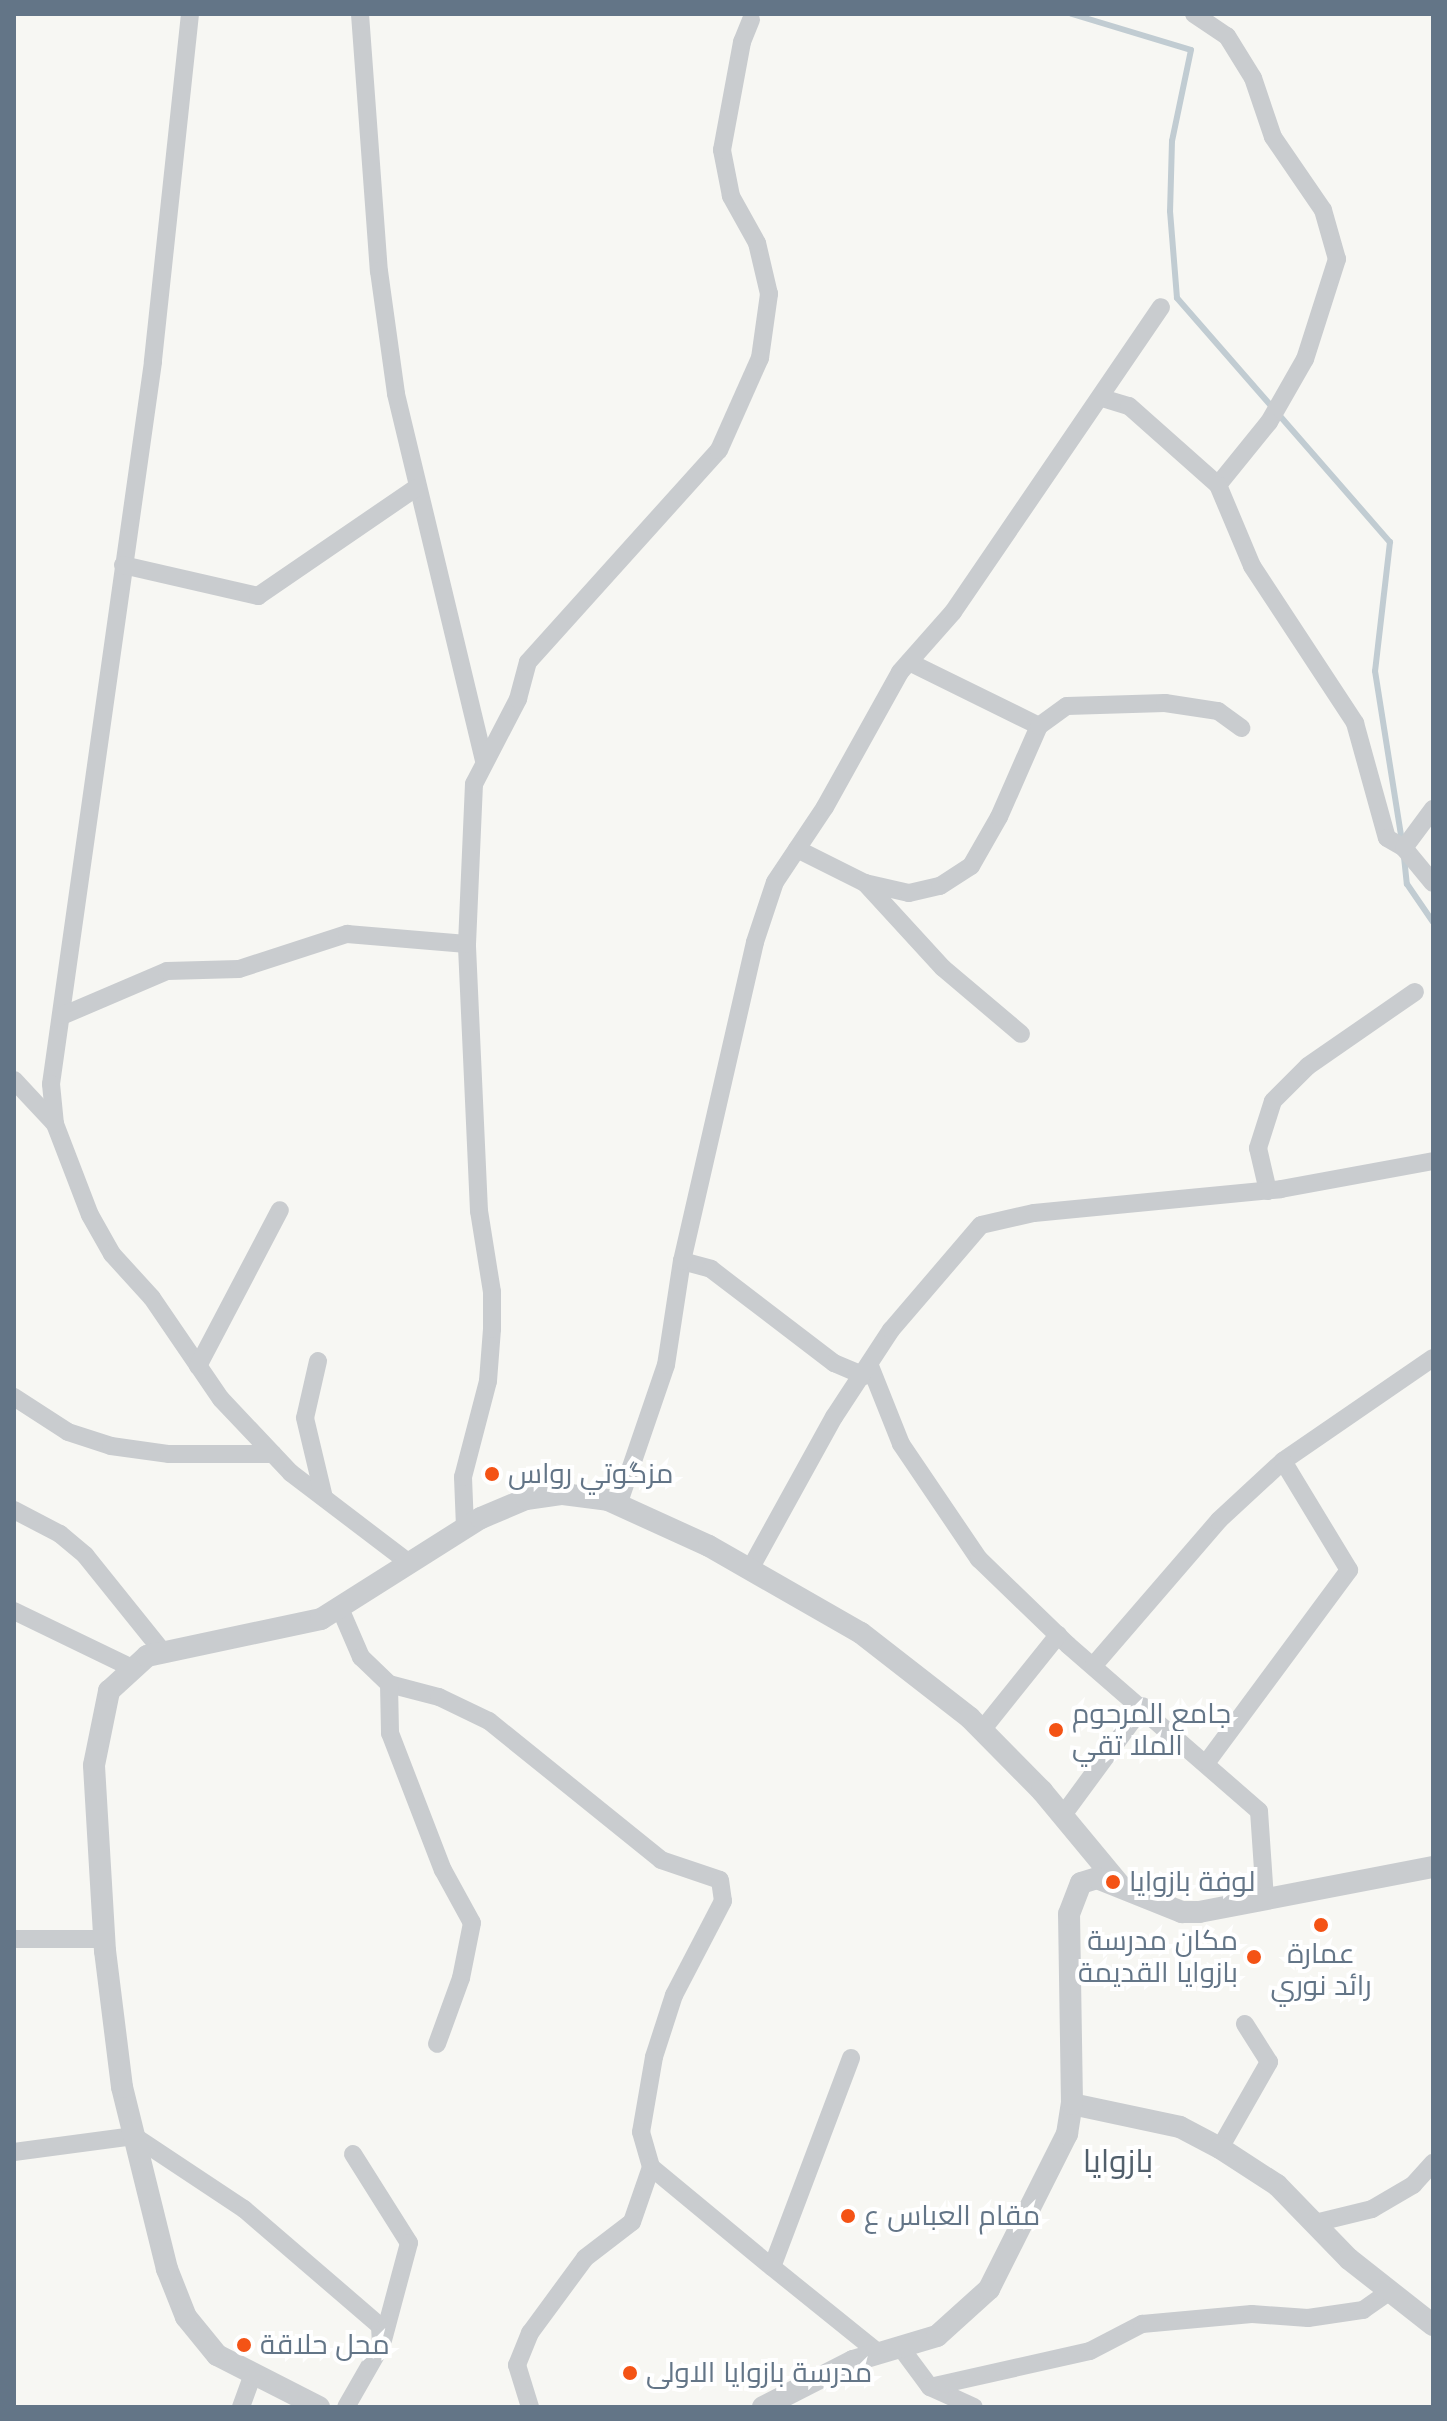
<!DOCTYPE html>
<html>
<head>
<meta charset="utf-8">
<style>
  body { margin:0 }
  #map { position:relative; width:1447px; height:2421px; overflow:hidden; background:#f7f7f3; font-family:Helvetica,Cairo,sans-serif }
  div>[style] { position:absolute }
  .stream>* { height:6px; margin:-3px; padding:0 3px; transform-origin:3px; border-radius:3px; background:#c1ccd2 }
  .minor>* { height:18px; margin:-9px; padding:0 9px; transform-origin:9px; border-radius:9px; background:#c9cccf }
  .tertiary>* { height:22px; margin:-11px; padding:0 11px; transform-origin:11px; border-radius:11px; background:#c9cccf }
  .dots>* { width:22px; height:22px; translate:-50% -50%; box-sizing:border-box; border:4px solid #fff; border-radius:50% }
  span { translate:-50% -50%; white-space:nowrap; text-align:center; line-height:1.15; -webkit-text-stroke:8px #fff; paint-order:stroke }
  .poi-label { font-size:28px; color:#637587 }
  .left { translate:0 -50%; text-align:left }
  .right { translate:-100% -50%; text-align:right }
  .quarter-label { font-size:32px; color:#515f6b }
  .frame { position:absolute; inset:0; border:16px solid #637587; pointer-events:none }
</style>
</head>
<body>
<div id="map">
  <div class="stream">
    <div style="left:1072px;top:14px;width:124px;rotate:16.8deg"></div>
    <div style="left:1191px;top:50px;width:93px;rotate:101.8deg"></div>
    <div style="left:1172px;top:141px;width:70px;rotate:91.6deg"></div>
    <div style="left:1170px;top:211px;width:87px;rotate:85.4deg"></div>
    <div style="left:1177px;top:298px;width:324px;rotate:48.9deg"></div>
    <div style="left:1390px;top:542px;width:130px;rotate:96.6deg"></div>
    <div style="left:1375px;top:671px;width:173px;rotate:81deg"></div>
    <div style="left:1404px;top:857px;width:27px;rotate:84deg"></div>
    <div style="left:1407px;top:884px;width:46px;rotate:55.6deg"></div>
  </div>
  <div class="minor">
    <div style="left:190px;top:14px;width:350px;rotate:96.1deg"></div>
    <div style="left:153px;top:362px;width:729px;rotate:98.04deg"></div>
    <div style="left:51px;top:1084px;width:40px;rotate:84.3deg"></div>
    <div style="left:55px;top:1124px;width:97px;rotate:69deg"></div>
    <div style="left:90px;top:1215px;width:45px;rotate:60.6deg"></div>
    <div style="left:112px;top:1254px;width:59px;rotate:47.7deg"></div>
    <div style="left:152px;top:1298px;width:122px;rotate:55.7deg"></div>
    <div style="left:221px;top:1399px;width:102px;rotate:46.6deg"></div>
    <div style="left:291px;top:1473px;width:148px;rotate:37.3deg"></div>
    <div style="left:360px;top:14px;width:258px;rotate:85.8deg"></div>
    <div style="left:379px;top:271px;width:124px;rotate:82.1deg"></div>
    <div style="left:396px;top:394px;width:376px;rotate:76.5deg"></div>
    <div style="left:1194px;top:14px;width:40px;rotate:34deg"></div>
    <div style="left:1227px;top:36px;width:49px;rotate:58.2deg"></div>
    <div style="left:1253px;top:78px;width:62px;rotate:71.3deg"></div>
    <div style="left:1273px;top:137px;width:88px;rotate:55.6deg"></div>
    <div style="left:1323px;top:210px;width:51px;rotate:74.1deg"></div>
    <div style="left:1337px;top:259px;width:105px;rotate:107.7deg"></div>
    <div style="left:1305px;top:359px;width:73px;rotate:119.7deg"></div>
    <div style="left:1269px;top:422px;width:81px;rotate:129deg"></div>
    <div style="left:1102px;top:398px;width:28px;rotate:17deg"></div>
    <div style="left:1129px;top:406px;width:119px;rotate:41.6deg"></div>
    <div style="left:1218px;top:485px;width:88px;rotate:67.2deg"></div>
    <div style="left:1252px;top:566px;width:188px;rotate:56.7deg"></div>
    <div style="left:1355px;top:723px;width:119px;rotate:74.5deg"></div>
    <div style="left:1387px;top:838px;width:20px;rotate:30deg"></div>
    <div style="left:1404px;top:848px;width:45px;rotate:50.4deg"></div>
    <div style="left:123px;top:565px;width:139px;rotate:12.9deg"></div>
    <div style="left:258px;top:596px;width:191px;rotate:-34.4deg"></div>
    <div style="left:909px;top:662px;width:145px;rotate:26.2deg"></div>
    <div style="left:1404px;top:848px;width:49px;rotate:-53.4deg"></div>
    <div style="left:797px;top:849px;width:76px;rotate:26.6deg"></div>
    <div style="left:865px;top:883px;width:45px;rotate:12.8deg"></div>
    <div style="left:909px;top:893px;width:32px;rotate:-13deg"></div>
    <div style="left:940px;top:886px;width:37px;rotate:-33deg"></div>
    <div style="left:971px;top:866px;width:56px;rotate:-60.3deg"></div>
    <div style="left:999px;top:817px;width:99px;rotate:-66.3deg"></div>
    <div style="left:1039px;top:726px;width:34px;rotate:-36deg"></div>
    <div style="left:1067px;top:706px;width:98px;rotate:-1.8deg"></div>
    <div style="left:1165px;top:703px;width:54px;rotate:8.6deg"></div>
    <div style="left:1218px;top:711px;width:29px;rotate:36deg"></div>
    <div style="left:865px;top:883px;width:115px;rotate:47.5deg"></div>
    <div style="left:943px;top:968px;width:102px;rotate:40.2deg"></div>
    <div style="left:64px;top:1015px;width:112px;rotate:-23.1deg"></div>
    <div style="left:167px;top:971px;width:72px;rotate:-1.6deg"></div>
    <div style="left:239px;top:969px;width:114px;rotate:-18deg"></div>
    <div style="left:347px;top:934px;width:120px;rotate:4.8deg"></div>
    <div style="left:14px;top:1080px;width:60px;rotate:47deg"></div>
    <div style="left:1268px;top:1191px;width:44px;rotate:-103.1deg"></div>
    <div style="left:1258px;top:1148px;width:49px;rotate:-72.3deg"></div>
    <div style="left:1273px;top:1101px;width:49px;rotate:-45deg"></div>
    <div style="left:1308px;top:1066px;width:130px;rotate:-34.7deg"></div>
    <div style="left:682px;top:1261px;width:30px;rotate:15deg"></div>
    <div style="left:711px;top:1269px;width:155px;rotate:37.4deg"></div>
    <div style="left:834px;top:1363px;width:33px;rotate:23deg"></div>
    <div style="left:318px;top:1361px;width:58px;rotate:102.8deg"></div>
    <div style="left:305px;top:1418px;width:82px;rotate:76.6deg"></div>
    <div style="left:198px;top:1366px;width:176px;rotate:-62.3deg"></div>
    <div style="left:870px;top:1366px;width:84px;rotate:68.3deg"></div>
    <div style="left:901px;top:1444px;width:139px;rotate:55.9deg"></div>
    <div style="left:979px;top:1559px;width:124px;rotate:44deg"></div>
    <div style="left:1068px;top:1645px;width:253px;rotate:41deg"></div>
    <div style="left:1259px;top:1811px;width:89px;rotate:86.1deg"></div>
    <div style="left:14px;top:1397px;width:64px;rotate:32.9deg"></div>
    <div style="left:68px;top:1432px;width:45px;rotate:18deg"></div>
    <div style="left:111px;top:1446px;width:59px;rotate:7.9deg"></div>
    <div style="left:169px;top:1454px;width:104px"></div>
    <div style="left:618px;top:1505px;width:148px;rotate:-71.1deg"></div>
    <div style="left:666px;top:1365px;width:105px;rotate:-81.3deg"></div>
    <div style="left:682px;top:1261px;width:327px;rotate:-77.1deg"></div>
    <div style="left:755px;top:942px;width:63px;rotate:-71.6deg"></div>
    <div style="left:775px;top:882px;width:90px;rotate:-56.3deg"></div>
    <div style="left:825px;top:807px;width:154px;rotate:-60.9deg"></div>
    <div style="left:900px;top:672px;width:80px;rotate:-48.5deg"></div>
    <div style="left:953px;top:612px;width:369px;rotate:-55.7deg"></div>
    <div style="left:14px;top:1510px;width:52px;rotate:27.6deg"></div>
    <div style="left:60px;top:1534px;width:33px;rotate:40deg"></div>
    <div style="left:85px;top:1555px;width:124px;rotate:51.2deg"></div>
    <div style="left:465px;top:1527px;width:50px;rotate:-92.3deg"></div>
    <div style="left:463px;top:1477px;width:99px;rotate:-75.4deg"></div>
    <div style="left:488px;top:1381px;width:52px;rotate:-85.6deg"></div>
    <div style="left:492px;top:1329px;width:37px;rotate:-90deg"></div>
    <div style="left:492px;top:1292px;width:82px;rotate:-99.1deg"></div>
    <div style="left:479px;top:1211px;width:267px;rotate:-92.6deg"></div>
    <div style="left:467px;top:944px;width:160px;rotate:-87.5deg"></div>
    <div style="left:474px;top:784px;width:96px;rotate:-62.6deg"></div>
    <div style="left:518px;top:699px;width:38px;rotate:-75deg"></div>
    <div style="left:528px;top:662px;width:285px;rotate:-48deg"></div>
    <div style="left:719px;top:450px;width:101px;rotate:-66deg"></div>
    <div style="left:760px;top:358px;width:65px;rotate:-82deg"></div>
    <div style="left:769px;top:294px;width:52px;rotate:-103.2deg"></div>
    <div style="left:757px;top:243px;width:54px;rotate:-119deg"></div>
    <div style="left:731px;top:196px;width:47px;rotate:-101.1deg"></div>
    <div style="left:722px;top:150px;width:110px;rotate:-79.5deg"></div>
    <div style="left:742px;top:42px;width:24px;rotate:-68deg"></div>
    <div style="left:750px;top:1569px;width:174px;rotate:-61.1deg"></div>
    <div style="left:834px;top:1417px;width:104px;rotate:-56.8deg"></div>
    <div style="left:891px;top:1330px;width:138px;rotate:-49.4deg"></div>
    <div style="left:981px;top:1225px;width:54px;rotate:-12.8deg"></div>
    <div style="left:1034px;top:1213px;width:248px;rotate:-5.5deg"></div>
    <div style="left:1281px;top:1189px;width:155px;rotate:-10.4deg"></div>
    <div style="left:339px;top:1606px;width:56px;rotate:66.7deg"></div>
    <div style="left:361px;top:1657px;width:39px;rotate:44deg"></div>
    <div style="left:389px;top:1684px;width:52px;rotate:14.6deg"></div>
    <div style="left:439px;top:1697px;width:55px;rotate:25.6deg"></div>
    <div style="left:489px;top:1721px;width:221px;rotate:38.9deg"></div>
    <div style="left:661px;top:1860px;width:62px;rotate:18.7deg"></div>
    <div style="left:720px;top:1880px;width:21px;rotate:82deg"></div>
    <div style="left:723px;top:1901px;width:106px;rotate:117.5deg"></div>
    <div style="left:674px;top:1995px;width:65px;rotate:107.9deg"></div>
    <div style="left:654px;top:2057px;width:76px;rotate:99.8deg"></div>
    <div style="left:641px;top:2132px;width:36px;rotate:74deg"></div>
    <div style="left:651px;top:2167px;width:157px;rotate:39.6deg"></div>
    <div style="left:14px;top:1611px;width:129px;rotate:25.8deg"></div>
    <div style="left:1094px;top:1665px;width:191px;rotate:-49.2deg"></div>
    <div style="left:1219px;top:1520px;width:87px;rotate:-42.7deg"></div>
    <div style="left:1283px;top:1461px;width:182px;rotate:-34.5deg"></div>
    <div style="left:389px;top:1684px;width:49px;rotate:88.8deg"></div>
    <div style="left:390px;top:1733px;width:147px;rotate:68.9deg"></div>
    <div style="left:443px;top:1870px;width:60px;rotate:61.3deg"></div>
    <div style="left:472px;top:1923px;width:56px;rotate:101.3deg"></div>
    <div style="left:461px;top:1978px;width:70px;rotate:110deg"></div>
    <div style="left:982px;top:1730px;width:122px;rotate:-51.3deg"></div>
    <div style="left:1207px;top:1762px;width:239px;rotate:-53.5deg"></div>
    <div style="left:1349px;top:1570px;width:127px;rotate:-121.2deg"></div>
    <div style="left:1063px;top:1815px;width:135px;rotate:-53.7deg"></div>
    <div style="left:14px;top:1939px;width:90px"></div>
    <div style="left:851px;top:2058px;width:223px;rotate:110.7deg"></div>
    <div style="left:772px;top:2267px;width:139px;rotate:38.9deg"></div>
    <div style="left:1220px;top:2148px;width:99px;rotate:-60.3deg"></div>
    <div style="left:1269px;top:2062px;width:45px;rotate:-122.3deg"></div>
    <div style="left:14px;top:2152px;width:121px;rotate:-7.6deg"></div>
    <div style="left:134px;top:2136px;width:132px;rotate:33.6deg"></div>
    <div style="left:244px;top:2209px;width:179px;rotate:40.7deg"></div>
    <div style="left:380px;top:2326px;width:20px;rotate:87deg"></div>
    <div style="left:381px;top:2346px;width:70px;rotate:119.8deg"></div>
    <div style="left:353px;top:2154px;width:105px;rotate:57.8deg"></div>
    <div style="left:409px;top:2243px;width:100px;rotate:105deg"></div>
    <div style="left:1315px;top:2223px;width:59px;rotate:-13.8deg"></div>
    <div style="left:1372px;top:2209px;width:48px;rotate:-30.3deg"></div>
    <div style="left:1413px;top:2185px;width:30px;rotate:-48deg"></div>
    <div style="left:901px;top:2348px;width:49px;rotate:53.4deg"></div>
    <div style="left:930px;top:2387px;width:48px;rotate:24.4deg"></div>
    <div style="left:930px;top:2387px;width:164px;rotate:-12.7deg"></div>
    <div style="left:1090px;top:2351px;width:59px;rotate:-27.4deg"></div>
    <div style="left:1142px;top:2324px;width:110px;rotate:-5.2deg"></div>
    <div style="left:1252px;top:2314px;width:56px;rotate:4.1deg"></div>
    <div style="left:1308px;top:2318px;width:56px;rotate:-8.3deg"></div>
    <div style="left:1363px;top:2310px;width:32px;rotate:-35deg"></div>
    <div style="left:241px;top:2407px;width:32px;rotate:-70deg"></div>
    <div style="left:530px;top:2407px;width:44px;rotate:-107.2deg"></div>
    <div style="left:517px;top:2365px;width:35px;rotate:-68deg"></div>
    <div style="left:530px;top:2333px;width:93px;rotate:-53.7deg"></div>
    <div style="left:585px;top:2258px;width:59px;rotate:-37.5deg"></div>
    <div style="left:632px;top:2222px;width:58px;rotate:-70.9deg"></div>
  </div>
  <div class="tertiary">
    <div style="left:1072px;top:2104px;width:110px;rotate:12deg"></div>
    <div style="left:1180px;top:2127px;width:45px;rotate:27.7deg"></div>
    <div style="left:1220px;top:2148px;width:68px;rotate:33deg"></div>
    <div style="left:1277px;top:2185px;width:103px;rotate:45.8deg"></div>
    <div style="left:1349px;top:2259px;width:107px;rotate:38.2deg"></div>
    <div style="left:319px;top:2407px;width:114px;rotate:-153deg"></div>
    <div style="left:217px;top:2355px;width:49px;rotate:-129.2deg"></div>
    <div style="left:186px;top:2317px;width:52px;rotate:-111.6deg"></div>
    <div style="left:167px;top:2269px;width:187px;rotate:-103.9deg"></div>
    <div style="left:122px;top:2087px;width:137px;rotate:-97.1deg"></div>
    <div style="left:105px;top:1951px;width:186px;rotate:-93.4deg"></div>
    <div style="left:94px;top:1765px;width:76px;rotate:-78.5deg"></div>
    <div style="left:109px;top:1691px;width:52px;rotate:-42.6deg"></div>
    <div style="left:147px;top:1656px;width:178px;rotate:-12deg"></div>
    <div style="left:321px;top:1619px;width:189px;rotate:-32.3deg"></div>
    <div style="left:481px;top:1518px;width:49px;rotate:-22.9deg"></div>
    <div style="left:526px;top:1499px;width:37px;rotate:-8deg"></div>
    <div style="left:563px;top:1494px;width:45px;rotate:7.6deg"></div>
    <div style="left:608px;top:1500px;width:111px;rotate:24.5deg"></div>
    <div style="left:709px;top:1546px;width:175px;rotate:29.8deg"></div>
    <div style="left:861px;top:1633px;width:138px;rotate:37.9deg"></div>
    <div style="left:970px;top:1718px;width:103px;rotate:45.4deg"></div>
    <div style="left:1042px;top:1791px;width:124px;rotate:50.3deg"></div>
    <div style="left:763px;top:2407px;width:101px;rotate:-27.1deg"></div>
    <div style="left:853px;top:2361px;width:88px;rotate:-16.6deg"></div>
    <div style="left:937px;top:2336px;width:70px;rotate:-42.1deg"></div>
    <div style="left:989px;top:2289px;width:174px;rotate:-63.3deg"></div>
    <div style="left:1067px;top:2134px;width:30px;rotate:-81deg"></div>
    <div style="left:1072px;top:2104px;width:190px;rotate:-90.9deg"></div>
    <div style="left:1069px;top:1914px;width:33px;rotate:-69deg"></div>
    <div style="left:1081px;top:1883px;width:17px;rotate:-17deg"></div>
    <div style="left:1097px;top:1878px;width:92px;rotate:21.8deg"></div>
    <div style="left:1182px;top:1912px;width:17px"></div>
    <div style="left:1199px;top:1912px;width:238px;rotate:-10.9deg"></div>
  </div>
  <div class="dots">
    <div style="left:492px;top:1474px;background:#f45315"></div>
    <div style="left:1056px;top:1730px;background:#f45315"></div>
    <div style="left:1113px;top:1882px;background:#f45315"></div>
    <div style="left:1321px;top:1925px;background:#f45315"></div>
    <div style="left:1254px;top:1957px;background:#f45315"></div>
    <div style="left:848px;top:2216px;background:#f45315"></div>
    <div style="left:244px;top:2345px;background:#f45315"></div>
    <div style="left:630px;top:2373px;background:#f45315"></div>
  </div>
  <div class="poi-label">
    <span class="left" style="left:508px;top:1474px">مزگوتي رواس</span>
    <span class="left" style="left:1072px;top:1730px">جامع المرحوم<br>الملا تقي</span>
    <span class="left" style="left:1129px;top:1882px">لوفة بازوايا</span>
    <span class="right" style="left:1238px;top:1957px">مكان مدرسة<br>بازوايا القديمة</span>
    <span style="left:1321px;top:1970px">عمارة<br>رائد نوري</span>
    <span class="left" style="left:864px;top:2216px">مقام العباس ع</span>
    <span class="left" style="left:260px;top:2345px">محل حلاقة</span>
    <span class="left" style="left:646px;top:2373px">مدرسة بازوايا الاولى</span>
  </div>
  <div class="quarter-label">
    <span style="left:1118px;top:2161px">بازوایا</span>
  </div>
  <div class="frame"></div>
</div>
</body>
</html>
